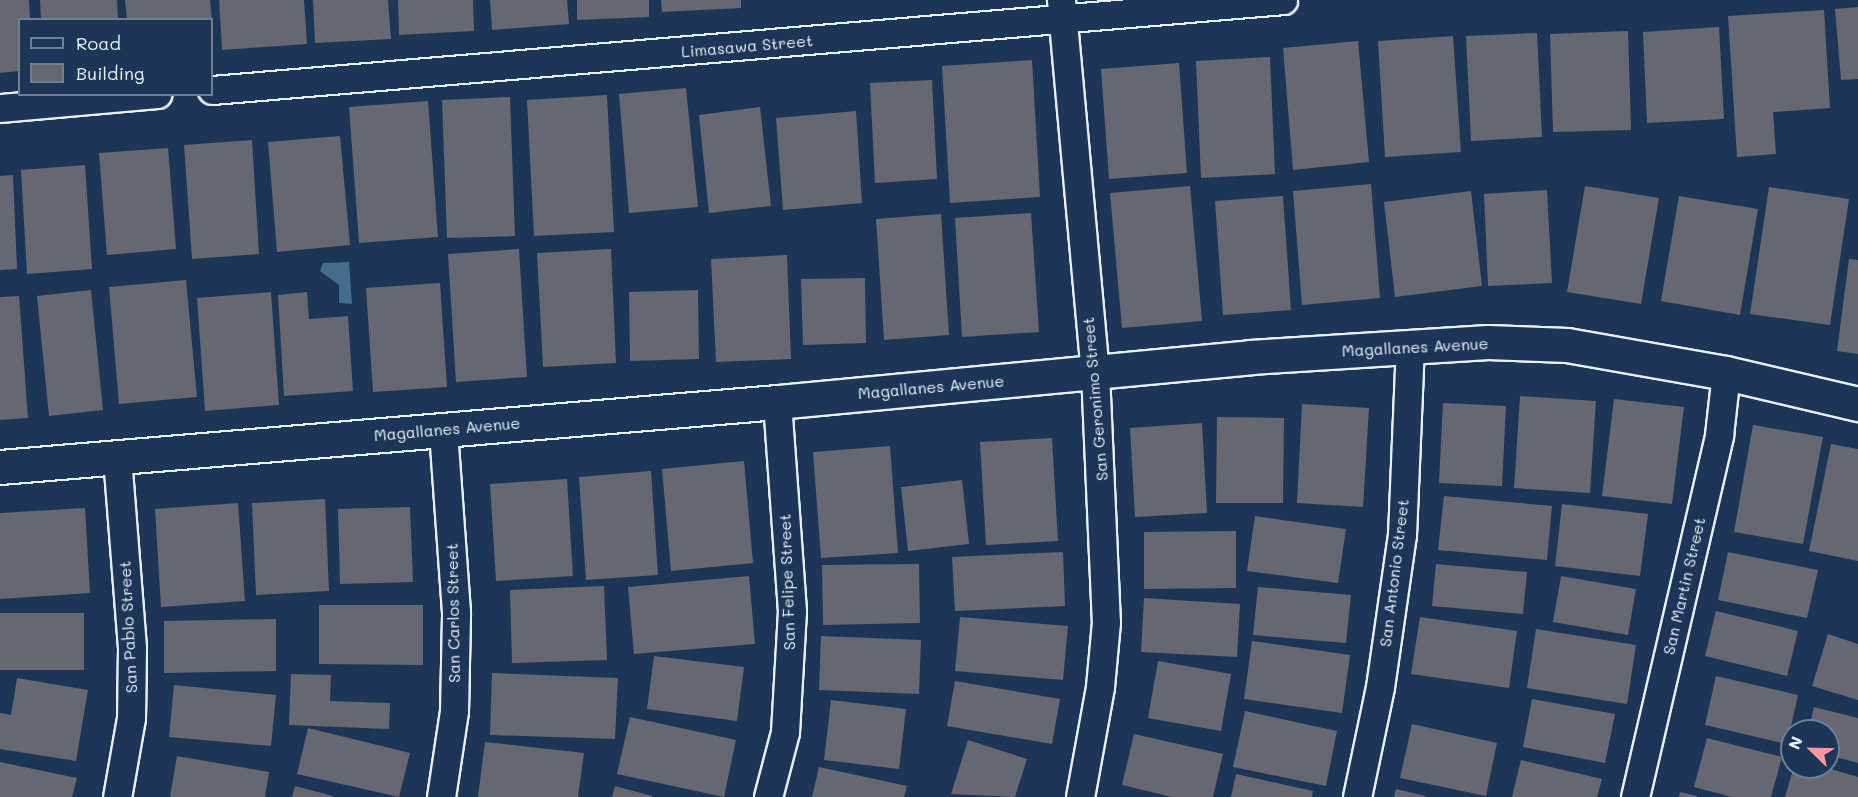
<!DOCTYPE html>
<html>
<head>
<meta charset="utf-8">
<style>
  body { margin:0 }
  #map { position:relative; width:1858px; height:797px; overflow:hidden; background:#1d3557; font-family:Mali,sans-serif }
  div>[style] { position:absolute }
  .water>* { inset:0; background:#436d8a }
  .building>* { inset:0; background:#666770 }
  .roads { filter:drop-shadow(2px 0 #e8f1f8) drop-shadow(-2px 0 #e8f1f8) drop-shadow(0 2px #e8f1f8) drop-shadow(0 -2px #e8f1f8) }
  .minor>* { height:27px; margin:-13.5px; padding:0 13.5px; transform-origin:13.5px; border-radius:13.5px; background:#1d3557 }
  .tertiary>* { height:33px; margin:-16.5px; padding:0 16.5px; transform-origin:16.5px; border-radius:16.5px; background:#1d3557 }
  span { translate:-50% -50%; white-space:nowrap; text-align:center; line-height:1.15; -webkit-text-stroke:4.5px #1d3557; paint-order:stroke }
  .street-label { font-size:16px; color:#e8f1f8 }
  .legend { position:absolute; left:18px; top:18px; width:195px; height:78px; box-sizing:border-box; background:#1d3557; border:2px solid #6e8097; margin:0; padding:8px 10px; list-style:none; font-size:18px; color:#e8f1f8 }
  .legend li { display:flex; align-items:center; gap:12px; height:30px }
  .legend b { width:30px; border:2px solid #6e8097 }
  .north { position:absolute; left:1780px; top:719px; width:60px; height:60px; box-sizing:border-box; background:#1d3557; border:2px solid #6e8097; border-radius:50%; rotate:293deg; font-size:16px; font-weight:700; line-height:24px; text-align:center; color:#e8f1f8 }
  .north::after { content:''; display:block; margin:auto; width:21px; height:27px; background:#ff9aa2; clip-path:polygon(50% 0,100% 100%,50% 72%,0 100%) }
</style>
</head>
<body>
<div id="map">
  <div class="water">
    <div style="clip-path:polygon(349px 262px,352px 304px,339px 303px,339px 285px,320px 271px,323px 263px)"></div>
  </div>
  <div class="building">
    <div style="clip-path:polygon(0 0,29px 0,30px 20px,20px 20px,20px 71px,0 73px)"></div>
    <div style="clip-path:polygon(40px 0,117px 0,118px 20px,41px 20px)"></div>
    <div style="clip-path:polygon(125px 0,210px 0,212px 20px,127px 20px)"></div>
    <div style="clip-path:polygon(219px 0,304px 0,307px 44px,222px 50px)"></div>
    <div style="clip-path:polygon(313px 0,388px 0,391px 39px,315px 43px)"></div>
    <div style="clip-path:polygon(398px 0,473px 0,474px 31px,399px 35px)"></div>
    <div style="clip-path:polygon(490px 0,567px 0,569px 24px,492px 30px)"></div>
    <div style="clip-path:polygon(577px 0,649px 0,649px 17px,577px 20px)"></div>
    <div style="clip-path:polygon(661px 0,741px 0,741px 8px,662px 12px)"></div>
    <div style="clip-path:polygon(1858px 7px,1858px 79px,1841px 80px,1835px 9px)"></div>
    <div style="clip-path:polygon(1824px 10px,1830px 108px,1773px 112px,1776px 154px,1737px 157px,1728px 16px)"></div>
    <div style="clip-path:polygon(1719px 27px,1724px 119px,1647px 123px,1643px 32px)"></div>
    <div style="clip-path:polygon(1628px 31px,1631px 130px,1553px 132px,1550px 34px)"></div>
    <div style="clip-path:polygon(1537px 33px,1542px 137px,1471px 141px,1466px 36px)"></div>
    <div style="clip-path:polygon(1453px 36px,1461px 152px,1385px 157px,1378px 41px)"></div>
    <div style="clip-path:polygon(1358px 41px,1369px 162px,1293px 170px,1283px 48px)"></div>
    <div style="clip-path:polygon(1270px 57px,1275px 174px,1201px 178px,1196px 61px)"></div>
    <div style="clip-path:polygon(1032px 60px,1040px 197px,950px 203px,942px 66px)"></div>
    <div style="clip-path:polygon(1179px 63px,1187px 173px,1109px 179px,1101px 69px)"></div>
    <div style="clip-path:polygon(932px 80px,937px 179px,875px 183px,870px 83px)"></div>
    <div style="clip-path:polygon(686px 88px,698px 207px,629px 213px,619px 94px)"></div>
    <div style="clip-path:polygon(607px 95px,614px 232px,534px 236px,527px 100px)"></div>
    <div style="clip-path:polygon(510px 97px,515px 236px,447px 238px,442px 100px)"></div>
    <div style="clip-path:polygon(428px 101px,438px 237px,359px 243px,349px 107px)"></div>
    <div style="clip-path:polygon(760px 107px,771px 206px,709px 213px,699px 115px)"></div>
    <div style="clip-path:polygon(856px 111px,862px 203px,783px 210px,776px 118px)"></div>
    <div style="clip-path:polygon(340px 136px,350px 245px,277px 252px,268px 142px)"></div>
    <div style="clip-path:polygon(252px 140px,259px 254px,192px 259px,184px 145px)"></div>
    <div style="clip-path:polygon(168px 148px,176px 249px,107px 255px,99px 153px)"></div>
    <div style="clip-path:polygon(85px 165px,92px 269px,27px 274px,21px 170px)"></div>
    <div style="clip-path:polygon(13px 175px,17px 269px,0 270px,0 176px)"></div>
    <div style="clip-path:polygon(1371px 184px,1380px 298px,1302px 305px,1293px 191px)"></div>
    <div style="clip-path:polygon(1190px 186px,1202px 321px,1122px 328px,1110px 193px)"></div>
    <div style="clip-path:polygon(1585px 186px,1659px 198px,1641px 304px,1567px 292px)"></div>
    <div style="clip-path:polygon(1769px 187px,1849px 199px,1830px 325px,1750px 314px)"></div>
    <div style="clip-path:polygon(1547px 190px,1552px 283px,1488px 286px,1484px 194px)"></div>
    <div style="clip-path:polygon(1471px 191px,1482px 286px,1395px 297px,1384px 202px)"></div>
    <div style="clip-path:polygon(1283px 196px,1291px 310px,1223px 315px,1215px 201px)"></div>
    <div style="clip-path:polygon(1679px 196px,1758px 209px,1740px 315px,1661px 301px)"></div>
    <div style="clip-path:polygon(1031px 213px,1039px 332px,962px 337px,955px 218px)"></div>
    <div style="clip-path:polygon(941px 214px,949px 335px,884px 340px,876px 219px)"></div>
    <div style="clip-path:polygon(519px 249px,527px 377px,456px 382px,448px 254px)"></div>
    <div style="clip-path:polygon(611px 249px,616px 363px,543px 367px,537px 253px)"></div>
    <div style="clip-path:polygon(787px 255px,791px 359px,716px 362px,711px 259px)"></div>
    <div style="clip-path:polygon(1849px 259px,1858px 260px,1858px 354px,1837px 351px)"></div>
    <div style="clip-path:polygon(865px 278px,866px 343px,803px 345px,801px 279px)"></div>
    <div style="clip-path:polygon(186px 280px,197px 397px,119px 404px,109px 287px)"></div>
    <div style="clip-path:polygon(440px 283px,447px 387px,373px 392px,366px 288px)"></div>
    <div style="clip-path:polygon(91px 290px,103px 410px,49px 416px,37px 296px)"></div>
    <div style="clip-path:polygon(698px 290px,699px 359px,630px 361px,629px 292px)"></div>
    <div style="clip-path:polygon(271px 292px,279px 405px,205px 411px,197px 298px)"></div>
    <div style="clip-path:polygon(307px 292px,309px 319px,348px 316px,353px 391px,284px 396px,278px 295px)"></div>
    <div style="clip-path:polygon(19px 296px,28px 418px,0 420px,0 297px)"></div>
    <div style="clip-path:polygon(1520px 396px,1596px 401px,1590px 493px,1514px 488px)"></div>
    <div style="clip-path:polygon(1614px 399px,1684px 407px,1672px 504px,1602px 496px)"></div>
    <div style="clip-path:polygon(1443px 403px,1506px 406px,1502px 486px,1439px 483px)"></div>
    <div style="clip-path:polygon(1302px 404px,1369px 408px,1363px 507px,1297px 503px)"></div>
    <div style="clip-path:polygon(1217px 417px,1284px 418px,1283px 503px,1216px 503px)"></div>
    <div style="clip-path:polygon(1202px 423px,1207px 513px,1135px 517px,1130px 428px)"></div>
    <div style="clip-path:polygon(1753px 425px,1823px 437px,1803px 544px,1734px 532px)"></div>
    <div style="clip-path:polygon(1052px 438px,1058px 541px,986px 545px,980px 442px)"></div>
    <div style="clip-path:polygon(1831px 444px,1858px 449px,1858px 561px,1809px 551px)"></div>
    <div style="clip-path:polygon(890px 446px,898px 553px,821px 558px,813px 452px)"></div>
    <div style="clip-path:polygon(744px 461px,753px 563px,671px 571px,662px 469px)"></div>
    <div style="clip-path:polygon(651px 471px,658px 575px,586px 580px,579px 477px)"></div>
    <div style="clip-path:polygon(567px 479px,573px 576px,496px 581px,490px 484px)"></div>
    <div style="clip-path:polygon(962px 480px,969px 544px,908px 551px,901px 487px)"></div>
    <div style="clip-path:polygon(1444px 496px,1552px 506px,1547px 560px,1438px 550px)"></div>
    <div style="clip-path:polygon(325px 499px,329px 591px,256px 595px,252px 503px)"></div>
    <div style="clip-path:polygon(238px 503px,245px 601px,161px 607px,155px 509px)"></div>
    <div style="clip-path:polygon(1562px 504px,1648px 514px,1640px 576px,1555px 566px)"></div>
    <div style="clip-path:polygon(410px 507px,413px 582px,340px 584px,338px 509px)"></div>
    <div style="clip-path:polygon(85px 508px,90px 593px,0 599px,0 513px)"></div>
    <div style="clip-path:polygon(1255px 516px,1346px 529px,1338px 583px,1247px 571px)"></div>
    <div style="clip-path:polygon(1236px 531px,1236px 588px,1144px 589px,1144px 532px)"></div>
    <div style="clip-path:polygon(1063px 552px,1065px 606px,955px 611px,952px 557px)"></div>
    <div style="clip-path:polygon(1728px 552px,1818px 570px,1807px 618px,1718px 600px)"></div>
    <div style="clip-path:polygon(919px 564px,920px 623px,823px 625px,822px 565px)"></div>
    <div style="clip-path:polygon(1436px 564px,1527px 572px,1523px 614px,1432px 606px)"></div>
    <div style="clip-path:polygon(749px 576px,755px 644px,634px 654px,628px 587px)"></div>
    <div style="clip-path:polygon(1561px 576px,1636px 589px,1628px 635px,1553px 622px)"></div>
    <div style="clip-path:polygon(604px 586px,607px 660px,512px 663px,510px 590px)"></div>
    <div style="clip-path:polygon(1258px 587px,1351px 595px,1346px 643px,1253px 635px)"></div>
    <div style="clip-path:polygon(1144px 598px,1240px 604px,1237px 657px,1141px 652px)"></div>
    <div style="clip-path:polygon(319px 605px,423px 605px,423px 665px,319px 664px)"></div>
    <div style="clip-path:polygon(1716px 611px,1798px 631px,1787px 676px,1705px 656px)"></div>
    <div style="clip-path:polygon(0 613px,84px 613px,84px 670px,0 670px)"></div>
    <div style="clip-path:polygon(960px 617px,1068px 626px,1063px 680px,955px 671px)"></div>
    <div style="clip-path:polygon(1420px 617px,1517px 631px,1509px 688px,1411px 674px)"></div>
    <div style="clip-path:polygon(276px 619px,276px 671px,164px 673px,164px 621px)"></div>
    <div style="clip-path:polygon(1536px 629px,1636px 645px,1627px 704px,1527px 688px)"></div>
    <div style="clip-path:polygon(1828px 634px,1858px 644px,1858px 700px,1812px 686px)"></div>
    <div style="clip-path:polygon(821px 636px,921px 640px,919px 694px,819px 690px)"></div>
    <div style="clip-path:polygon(1252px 641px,1350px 655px,1342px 713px,1244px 699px)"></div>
    <div style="clip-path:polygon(654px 656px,744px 667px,737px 721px,647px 709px)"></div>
    <div style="clip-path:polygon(1158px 661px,1231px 674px,1221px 731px,1148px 718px)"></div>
    <div style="clip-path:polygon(492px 673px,618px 678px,615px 739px,490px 735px)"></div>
    <div style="clip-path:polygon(291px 674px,331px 675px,330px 701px,390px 703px,389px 729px,289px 725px)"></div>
    <div style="clip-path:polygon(1716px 676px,1798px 695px,1787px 744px,1705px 725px)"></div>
    <div style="clip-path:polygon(17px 678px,88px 690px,76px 761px,0 749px,0 713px,11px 715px)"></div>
    <div style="clip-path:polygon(955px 681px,1060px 699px,1052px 744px,947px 726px)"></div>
    <div style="clip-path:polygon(174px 685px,276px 695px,271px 746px,169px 737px)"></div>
    <div style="clip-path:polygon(1532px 699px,1615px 714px,1605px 763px,1523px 747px)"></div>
    <div style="clip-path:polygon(831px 700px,906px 709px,899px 769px,824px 760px)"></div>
    <div style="clip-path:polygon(1814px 707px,1858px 718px,1858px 763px,1828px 755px,1828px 731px,1808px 731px)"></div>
    <div style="clip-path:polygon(1245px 711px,1337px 731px,1326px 786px,1233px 767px)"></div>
    <div style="clip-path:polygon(630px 717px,736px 740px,724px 797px,617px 774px)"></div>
    <div style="clip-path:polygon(1412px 724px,1497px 743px,1486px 796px,1400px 778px)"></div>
    <div style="clip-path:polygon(308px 728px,410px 753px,399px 797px,297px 774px)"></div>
    <div style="clip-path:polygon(1134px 734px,1223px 754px,1213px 797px,1172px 797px,1122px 785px)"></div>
    <div style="clip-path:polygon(1707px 738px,1782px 757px,1771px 797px,1732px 797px,1694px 787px)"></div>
    <div style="clip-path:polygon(968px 740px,1027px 759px,1015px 797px,951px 794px)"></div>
    <div style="clip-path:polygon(485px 742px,584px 753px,578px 797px,478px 797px)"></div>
    <div style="clip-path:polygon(177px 756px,269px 772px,265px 797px,170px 797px)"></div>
    <div style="clip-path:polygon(1521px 760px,1602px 779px,1597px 797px,1512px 797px)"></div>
    <div style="clip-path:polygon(0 762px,77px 778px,72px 797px,0 797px)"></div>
    <div style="clip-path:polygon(819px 767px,907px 786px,904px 797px,812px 797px)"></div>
    <div style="clip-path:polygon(1794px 767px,1824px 767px,1858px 777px,1858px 797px,1785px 797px)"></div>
    <div style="clip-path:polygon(1236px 774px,1313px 791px,1312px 797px,1231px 797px)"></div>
    <div style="clip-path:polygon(295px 786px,333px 796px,333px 797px,292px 797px)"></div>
    <div style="clip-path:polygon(615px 786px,652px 796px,652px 797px,612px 797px)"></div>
    <div style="clip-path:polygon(1396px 789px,1426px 796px,1426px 797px,1394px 797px)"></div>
    <div style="clip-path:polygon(1680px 792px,1697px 796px,1697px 797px,1679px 797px)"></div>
  </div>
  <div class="roads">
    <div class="minor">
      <div style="left:1061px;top:0;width:374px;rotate:84.8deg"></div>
      <div style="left:1095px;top:372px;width:250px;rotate:87.5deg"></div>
      <div style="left:1106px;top:622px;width:65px;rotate:95.3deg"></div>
      <div style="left:1100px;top:687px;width:112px;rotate:100.3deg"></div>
      <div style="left:212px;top:90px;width:1075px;rotate:-4.8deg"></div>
      <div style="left:0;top:108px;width:158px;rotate:-5.1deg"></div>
      <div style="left:117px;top:457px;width:192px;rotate:85.5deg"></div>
      <div style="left:132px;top:648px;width:70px;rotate:90.8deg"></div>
      <div style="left:131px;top:718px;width:80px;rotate:100deg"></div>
      <div style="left:441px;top:797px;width:87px;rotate:-81.4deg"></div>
      <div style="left:454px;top:711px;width:99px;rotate:-88.8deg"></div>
      <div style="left:456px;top:612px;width:183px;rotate:-94.1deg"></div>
      <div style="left:768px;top:797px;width:67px;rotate:-75.3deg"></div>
      <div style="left:785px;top:732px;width:121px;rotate:-86.7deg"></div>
      <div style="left:792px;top:611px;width:210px;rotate:-94.1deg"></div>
      <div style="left:1357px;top:797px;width:112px;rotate:-78.2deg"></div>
      <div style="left:1380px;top:687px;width:154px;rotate:-81.8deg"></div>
      <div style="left:1402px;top:535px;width:189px;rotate:-87.6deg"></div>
      <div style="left:1635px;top:797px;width:372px;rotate:-76.9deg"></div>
      <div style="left:1719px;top:435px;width:62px;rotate:-83.6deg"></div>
    </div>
    <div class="tertiary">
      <div style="left:0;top:467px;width:780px;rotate:-4.78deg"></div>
      <div style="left:777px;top:402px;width:475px;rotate:-5.4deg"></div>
      <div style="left:1250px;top:357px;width:238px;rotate:-3.6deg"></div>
      <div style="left:1488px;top:342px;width:79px;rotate:2.2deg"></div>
      <div style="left:1567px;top:345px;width:161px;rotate:10deg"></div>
      <div style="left:1726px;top:373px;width:136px;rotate:13.2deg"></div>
    </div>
  </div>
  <div class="street-label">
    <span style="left:747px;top:46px;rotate:-5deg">Limasawa Street</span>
    <span style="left:1415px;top:347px;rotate:-3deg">Magallanes Avenue</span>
    <span style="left:931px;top:387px;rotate:-5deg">Magallanes Avenue</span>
    <span style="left:1095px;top:399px;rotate:-95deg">San Geronimo Street</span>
    <span style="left:447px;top:429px;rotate:-5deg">Magallanes Avenue</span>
    <span style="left:1394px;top:573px;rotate:-83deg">San Antonio Street</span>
    <span style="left:787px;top:582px;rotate:-92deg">San Felipe Street</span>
    <span style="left:1684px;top:586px;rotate:-77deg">San Martin Street</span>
    <span style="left:453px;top:613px;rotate:-91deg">San Carlos Street</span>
    <span style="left:128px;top:627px;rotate:-93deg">San Pablo Street</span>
  </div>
  <ul class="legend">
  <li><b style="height:8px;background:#1d3557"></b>Road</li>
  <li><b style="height:16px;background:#666770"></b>Building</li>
  </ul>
  <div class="north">N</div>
</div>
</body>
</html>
